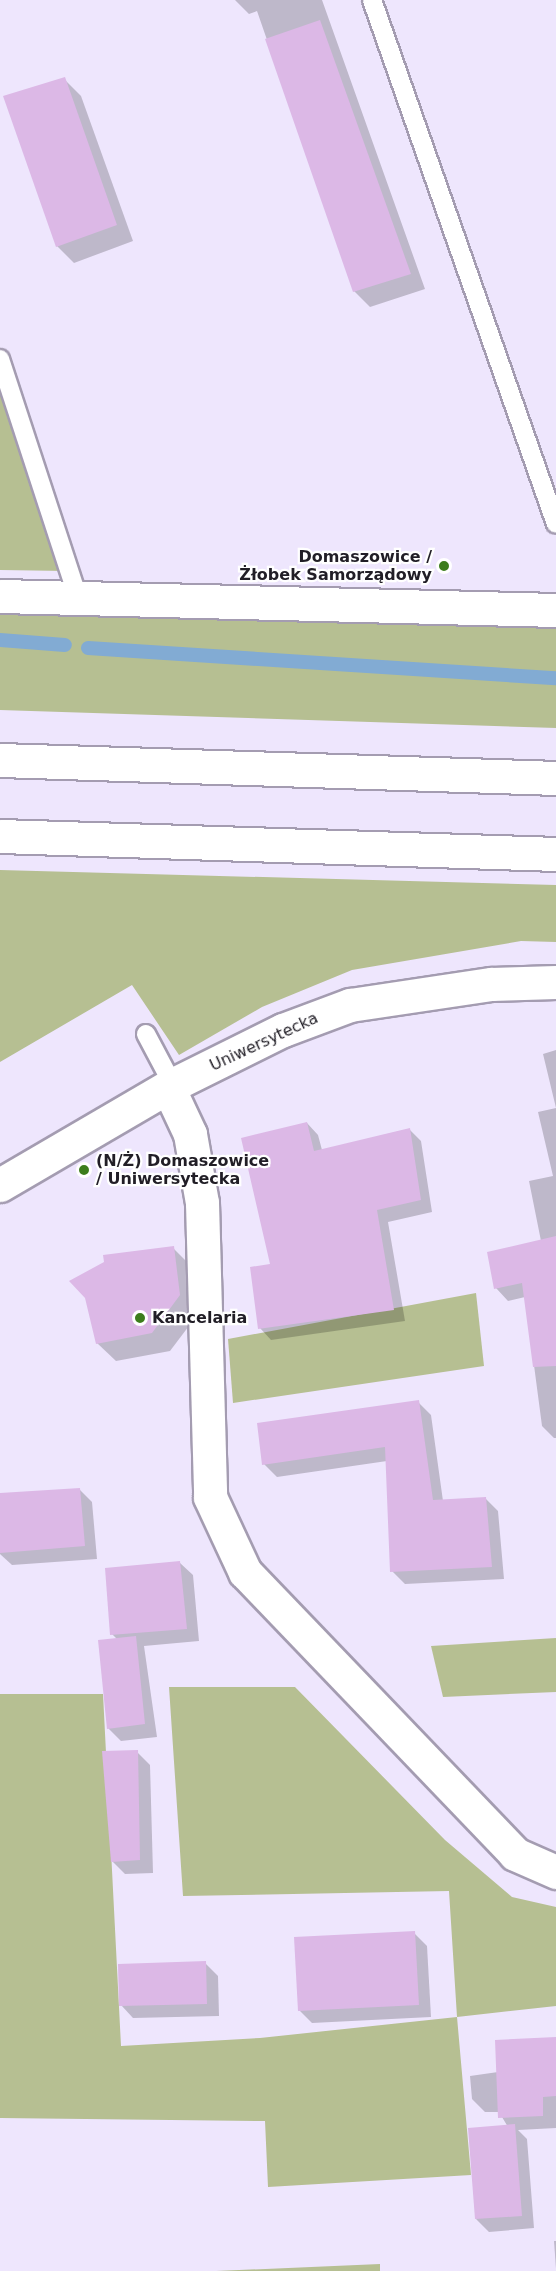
<!DOCTYPE html>
<html>
<head>
<meta charset="utf-8">
<style>
  body { margin:0 }
  #map { position:relative; width:556px; height:2271px; overflow:hidden; background:#eee6fd; font-family:"DejaVu Sans",sans-serif }
  div>[style] { position:absolute }
  .green>* { inset:0; background:#b6bf92 }
  .shadow>* { inset:0; background:#0003 }
  .stream>* { height:14px; margin:-7px; padding:0 7px; transform-origin:7px; border-radius:7px; background:#82abd3 }
  .building>* { inset:0; background:#dcb8e6 }
  .roads { filter:drop-shadow(2px 0 #a49cb1) drop-shadow(-2px 0 #a49cb1) drop-shadow(0 2px #a49cb1) drop-shadow(0 -2px #a49cb1) }
  .lane>* { height:18px; margin:-9px; padding:0 9px; transform-origin:9px; border-radius:9px; background:#fff }
  .street>* { height:33px; margin:-16.5px; padding:0 16.5px; transform-origin:16.5px; border-radius:16.5px; background:#fff }
  .secondary>* { height:33px; margin:-16.5px; padding:0 16.5px; transform-origin:16.5px; border-radius:16.5px; background:#fff }
  .highway>* { height:33px; margin:-16.5px; padding:0 16.5px; transform-origin:16.5px; border-radius:16.5px; background:#fff }
  .dots>* { width:16px; height:16px; translate:-50% -50%; box-sizing:border-box; border:3px solid #fff; border-radius:50% }
  span { translate:-50% -50%; white-space:nowrap; text-align:center; line-height:1.15; -webkit-text-stroke:4.5px #fff; paint-order:stroke }
  .poi-label { font-size:16px; color:#211e26; font-weight:700 }
  .right { translate:-100% -50%; text-align:right }
  .left { translate:0 -50%; text-align:left }
  .street-label { font-size:16px; color:#211e26 }
</style>
</head>
<body>
<div id="map">
  <div class="green">
    <div style="clip-path:polygon(0 359px,67px 571px,0 570px)"></div>
    <div style="clip-path:polygon(0 613px,556px 627px,556px 728px,0 710px)"></div>
    <div style="clip-path:polygon(0 870px,556px 885px,556px 942px,521px 941px,352px 970px,262px 1007px,179px 1055px,132px 985px,0 1062px)"></div>
    <div style="clip-path:polygon(476px 1293px,484px 1366px,233px 1403px,228px 1339px)"></div>
    <div style="clip-path:polygon(556px 1638px,556px 1692px,443px 1697px,431px 1646px)"></div>
    <div style="clip-path:polygon(169px 1687px,295px 1687px,445px 1840px,512px 1897px,556px 1907px,556px 2006px,457px 2017px,471px 2175px,268px 2187px,265px 2121px,0 2118px,0 1694px,103px 1694px,121px 2046px,260px 2038px,457px 2017px,449px 1891px,183px 1896px)"></div>
    <div style="clip-path:polygon(380px 2264px,380px 2271px,216px 2271px)"></div>
  </div>
  <div class="shadow">
    <div style="clip-path:polygon(235px 0,322px 0,425px 289px,370px 307px,354px 291px,257px 11px,249px 14px)"></div>
    <div style="clip-path:polygon(64px 79px,81px 96px,133px 241px,74px 263px,57px 246px)"></div>
    <div style="clip-path:polygon(556px 1050px,556px 1438px,554px 1438px,542px 1426px,525px 1297px,508px 1301px,496px 1288px,541px 1241px,529px 1181px,553px 1176px,538px 1112px,556px 1108px,543px 1054px)"></div>
    <div style="clip-path:polygon(307px 1123px,318px 1135px,322px 1150px,409px 1129px,421px 1141px,432px 1212px,388px 1222px,405px 1321px,271px 1340px,260px 1328px)"></div>
    <div style="clip-path:polygon(173px 1248px,191px 1266px,198px 1314px,170px 1351px,116px 1361px,97px 1343px,106px 1263px)"></div>
    <div style="clip-path:polygon(418px 1402px,431px 1415px,443px 1501px,485px 1498px,498px 1511px,504px 1579px,405px 1584px,392px 1571px,387px 1461px,277px 1477px,264px 1464px)"></div>
    <div style="clip-path:polygon(79px 1489px,92px 1502px,97px 1559px,12px 1565px,0 1554px,0 1494px)"></div>
    <div style="clip-path:polygon(180px 1563px,193px 1575px,199px 1641px,144px 1646px,157px 1737px,121px 1741px,108px 1728px,117px 1639px,112px 1634px)"></div>
    <div style="clip-path:polygon(137px 1752px,150px 1765px,153px 1873px,125px 1874px,112px 1861px)"></div>
    <div style="clip-path:polygon(414px 1933px,427px 1946px,431px 2017px,312px 2023px,299px 2010px)"></div>
    <div style="clip-path:polygon(205px 1963px,218px 1976px,219px 2016px,133px 2018px,121px 2005px)"></div>
    <div style="clip-path:polygon(556px 2039px,556px 2128px,518px 2130px,527px 2139px,534px 2228px,489px 2232px,476px 2219px,508px 2127px,499px 2112px,485px 2112px,472px 2099px,470px 2076px,498px 2072px)"></div>
    <div style="clip-path:polygon(554px 2241px,556px 2241px,556px 2269px)"></div>
  </div>
  <div class="stream">
    <div style="left:0;top:640px;width:65px;rotate:4.4deg"></div>
    <div style="left:88px;top:648px;width:469px;rotate:3.7deg"></div>
  </div>
  <div class="building">
    <div style="clip-path:polygon(320px 20px,411px 274px,353px 292px,265px 39px)"></div>
    <div style="clip-path:polygon(65px 77px,117px 225px,56px 247px,3px 96px)"></div>
    <div style="clip-path:polygon(307px 1122px,314px 1151px,410px 1128px,421px 1200px,377px 1210px,394px 1310px,258px 1329px,250px 1267px,270px 1264px,241px 1138px)"></div>
    <div style="clip-path:polygon(556px 1236px,556px 1366px,533px 1367px,522px 1283px,494px 1289px,487px 1252px)"></div>
    <div style="clip-path:polygon(174px 1246px,180px 1295px,152px 1333px,96px 1344px,85px 1298px,69px 1281px,104px 1262px,103px 1255px)"></div>
    <div style="clip-path:polygon(419px 1400px,433px 1500px,486px 1497px,492px 1567px,390px 1572px,385px 1447px,262px 1465px,257px 1423px)"></div>
    <div style="clip-path:polygon(80px 1488px,85px 1546px,0 1553px,0 1493px)"></div>
    <div style="clip-path:polygon(180px 1561px,187px 1629px,110px 1635px,105px 1568px)"></div>
    <div style="clip-path:polygon(136px 1636px,145px 1724px,107px 1729px,98px 1640px)"></div>
    <div style="clip-path:polygon(138px 1750px,140px 1860px,111px 1862px,102px 1751px)"></div>
    <div style="clip-path:polygon(415px 1931px,419px 2005px,298px 2011px,294px 1937px)"></div>
    <div style="clip-path:polygon(206px 1961px,207px 2004px,119px 2006px,118px 1964px)"></div>
    <div style="clip-path:polygon(556px 2037px,556px 2096px,543px 2097px,543px 2116px,498px 2118px,495px 2040px)"></div>
    <div style="clip-path:polygon(515px 2124px,522px 2216px,475px 2219px,468px 2128px)"></div>
  </div>
  <div class="roads">
    <div class="lane">
      <div style="left:372px;top:0;width:555px;rotate:70.65deg"></div>
      <div style="left:0;top:359px;width:251px;rotate:71.9deg"></div>
      <div style="left:146px;top:1034px;width:58px;rotate:62.1deg"></div>
    </div>
    <div class="street">
      <div style="left:168px;top:1087px;width:52px;rotate:64.9deg"></div>
      <div style="left:190px;top:1134px;width:70px;rotate:80.1deg"></div>
      <div style="left:202px;top:1203px;width:294px;rotate:88.4deg"></div>
      <div style="left:210px;top:1497px;width:83px;rotate:65deg"></div>
      <div style="left:245px;top:1572px;width:390px;rotate:46.2deg"></div>
      <div style="left:515px;top:1854px;width:45px;rotate:23.7deg"></div>
    </div>
    <div class="secondary">
      <div style="left:0;top:596px;width:556px;rotate:1.44deg"></div>
      <div style="left:0;top:1185px;width:194px;rotate:-30.3deg"></div>
      <div style="left:168px;top:1087px;width:128px;rotate:-26.4deg"></div>
      <div style="left:283px;top:1030px;width:72px;rotate:-20.5deg"></div>
      <div style="left:350px;top:1005px;width:143px;rotate:-8.5deg"></div>
      <div style="left:491px;top:984px;width:65px;rotate:-1.8deg"></div>
    </div>
    <div class="highway">
      <div style="left:0;top:760px;width:556px;rotate:1.85deg"></div>
      <div style="left:0;top:836px;width:556px;rotate:1.85deg"></div>
    </div>
  </div>
  <div class="dots">
    <div style="left:444px;top:566px;background:#3c7c1c"></div>
    <div style="left:84px;top:1170px;background:#3c7c1c"></div>
    <div style="left:140px;top:1318px;background:#3c7c1c"></div>
  </div>
  <div class="poi-label">
    <span class="right" style="left:432px;top:566px">Domaszowice /<br>Żłobek Samorządowy</span>
    <span class="left" style="left:96px;top:1170px">(N/Ż) Domaszowice<br>/ Uniwersytecka</span>
    <span class="left" style="left:152px;top:1318px">Kancelaria</span>
  </div>
  <div class="street-label">
    <span style="left:264px;top:1042px;rotate:-25deg">Uniwersytecka</span>
  </div>
</div>
</body>
</html>
